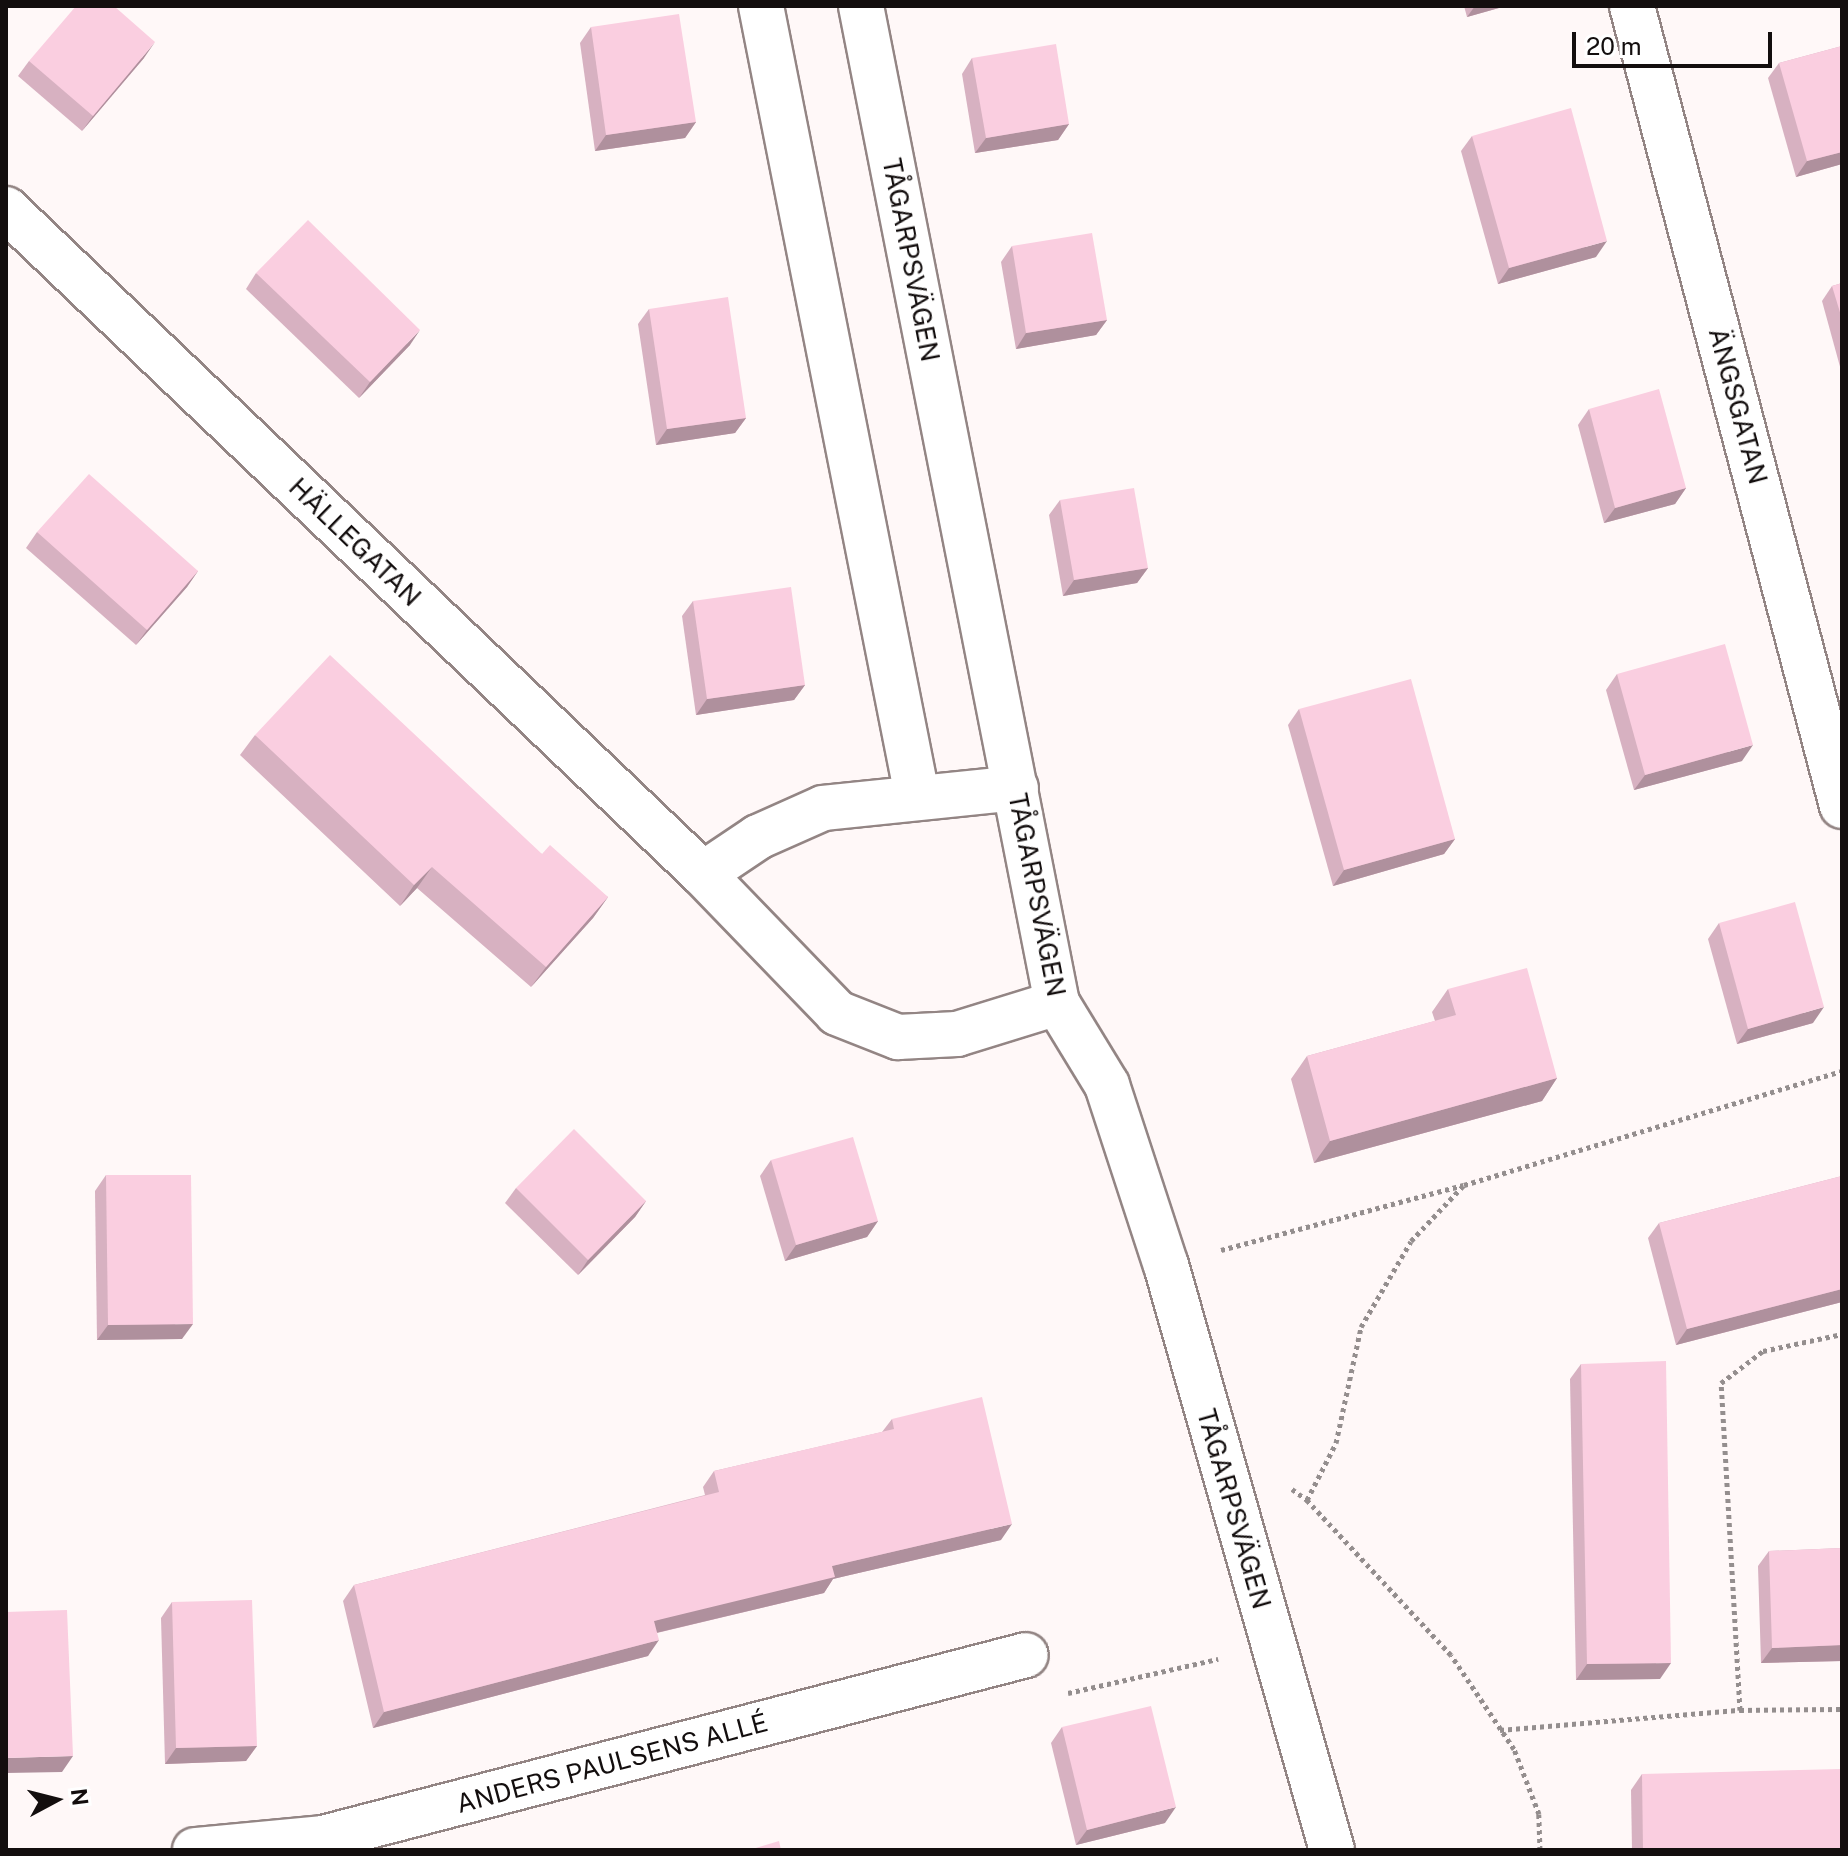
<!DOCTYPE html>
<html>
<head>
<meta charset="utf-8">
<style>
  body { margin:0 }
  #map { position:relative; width:1848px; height:1856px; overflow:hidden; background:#fff8f8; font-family:"Public Sans",sans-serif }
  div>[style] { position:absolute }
  .path>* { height:5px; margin-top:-2.5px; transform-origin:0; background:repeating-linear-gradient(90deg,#948e8e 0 4px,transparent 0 8px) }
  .roads { filter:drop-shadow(2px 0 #938584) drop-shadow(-2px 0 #938584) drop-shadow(0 2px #938584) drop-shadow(0 -2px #938584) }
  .minor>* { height:44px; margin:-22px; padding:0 22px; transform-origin:22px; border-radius:22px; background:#fff }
  .wall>* { inset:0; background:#d7b1c1 }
  .shaded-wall>* { inset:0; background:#af909d }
  .building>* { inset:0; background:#facee0 }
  span { translate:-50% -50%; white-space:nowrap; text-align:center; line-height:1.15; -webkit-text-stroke:7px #fff; paint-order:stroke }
  .street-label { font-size:26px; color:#130e0e }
  .frame { position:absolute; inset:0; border:8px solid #130e0e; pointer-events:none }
  .north { position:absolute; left:16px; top:1760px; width:80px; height:80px; -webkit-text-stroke:6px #fff; paint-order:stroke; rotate:83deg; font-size:22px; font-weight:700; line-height:32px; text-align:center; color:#130e0e }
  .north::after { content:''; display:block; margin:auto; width:28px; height:36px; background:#130e0e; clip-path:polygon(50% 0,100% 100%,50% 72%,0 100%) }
  .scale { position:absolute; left:1572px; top:32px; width:200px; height:36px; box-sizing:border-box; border:4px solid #130e0e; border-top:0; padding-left:10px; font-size:24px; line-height:28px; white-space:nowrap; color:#130e0e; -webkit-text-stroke:6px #fff; paint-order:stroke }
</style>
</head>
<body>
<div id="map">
  <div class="path">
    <div style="left:1221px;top:1250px;width:251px;rotate:-15deg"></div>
    <div style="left:1292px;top:1489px;width:19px;rotate:36deg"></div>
    <div style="left:1068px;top:1693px;width:154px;rotate:-12.8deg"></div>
    <div style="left:1740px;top:1710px;width:102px;rotate:-0.6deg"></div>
    <div style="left:1500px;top:1730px;width:241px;rotate:-4.8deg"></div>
    <div style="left:1740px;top:1710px;width:328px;rotate:-93.3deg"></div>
    <div style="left:1721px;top:1383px;width:53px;rotate:-37.3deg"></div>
    <div style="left:1763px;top:1351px;width:81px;rotate:-12.1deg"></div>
    <div style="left:1540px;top:1850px;width:36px;rotate:-92deg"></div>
    <div style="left:1539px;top:1814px;width:70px;rotate:-111deg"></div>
    <div style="left:1514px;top:1749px;width:113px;rotate:-123.8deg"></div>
    <div style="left:1451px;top:1655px;width:212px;rotate:-132.9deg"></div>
    <div style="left:1307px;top:1500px;width:64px;rotate:-63deg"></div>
    <div style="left:1336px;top:1443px;width:119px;rotate:-77.8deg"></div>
    <div style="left:1361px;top:1327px;width:99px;rotate:-59.8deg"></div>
    <div style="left:1411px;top:1241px;width:77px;rotate:-46.6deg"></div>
    <div style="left:1464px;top:1185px;width:395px;rotate:-16.8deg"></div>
  </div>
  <div class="roads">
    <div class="minor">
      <div style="left:761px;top:6px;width:804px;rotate:78.82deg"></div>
      <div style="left:861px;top:6px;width:1016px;rotate:78.88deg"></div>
      <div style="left:1057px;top:1003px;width:96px;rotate:58.6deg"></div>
      <div style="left:1107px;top:1085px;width:189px;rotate:71.9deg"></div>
      <div style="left:1166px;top:1265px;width:608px;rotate:74.16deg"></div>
      <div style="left:1632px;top:6px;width:827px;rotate:75.29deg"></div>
      <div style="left:6px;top:209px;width:963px;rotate:43.65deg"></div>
      <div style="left:703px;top:874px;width:193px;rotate:46deg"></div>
      <div style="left:837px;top:1013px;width:66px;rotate:21.5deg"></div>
      <div style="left:898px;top:1037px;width:59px;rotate:-2.9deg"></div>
      <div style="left:957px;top:1034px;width:105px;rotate:-17.2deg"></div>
      <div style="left:703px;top:874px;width:66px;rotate:-33.9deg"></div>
      <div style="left:758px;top:837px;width:71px;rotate:-24deg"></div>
      <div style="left:823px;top:808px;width:194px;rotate:-5.9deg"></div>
      <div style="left:195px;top:1850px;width:129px;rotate:-5.4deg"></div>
      <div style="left:323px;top:1838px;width:726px;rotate:-14.59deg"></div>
    </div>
  </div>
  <div class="wall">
    <div style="clip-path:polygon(1464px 6px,1506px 6px,1467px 17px)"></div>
    <div style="clip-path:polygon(591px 27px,696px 122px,685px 138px,595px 151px,580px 43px)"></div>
    <div style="clip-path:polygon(1842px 46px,1842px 164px,1796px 177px,1768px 78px,1779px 63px)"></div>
    <div style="clip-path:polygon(144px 58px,82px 131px,18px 76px,29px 61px)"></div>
    <div style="clip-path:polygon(972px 58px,1069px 124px,1058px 140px,975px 153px,962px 74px)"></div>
    <div style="clip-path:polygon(1472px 136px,1596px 257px,1498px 284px,1461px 151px)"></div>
    <div style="clip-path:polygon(1012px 246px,1107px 320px,1096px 335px,1016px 349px,1001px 262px)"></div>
    <div style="clip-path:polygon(256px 273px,410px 345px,359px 398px,246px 289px)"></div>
    <div style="clip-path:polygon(1842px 283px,1842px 374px,1822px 301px,1832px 286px)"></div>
    <div style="clip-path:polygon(649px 309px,746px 418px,735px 433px,656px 445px,638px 324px)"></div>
    <div style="clip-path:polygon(1589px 409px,1686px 488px,1675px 504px,1604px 523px,1578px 425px)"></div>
    <div style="clip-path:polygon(1060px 500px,1148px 568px,1137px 583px,1063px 596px,1049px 515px)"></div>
    <div style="clip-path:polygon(37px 532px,198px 571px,187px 587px,136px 645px,26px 548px)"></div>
    <div style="clip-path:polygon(693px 601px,805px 685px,794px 700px,696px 715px,682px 616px)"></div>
    <div style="clip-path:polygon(1617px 674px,1742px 761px,1634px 790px,1606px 690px)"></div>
    <div style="clip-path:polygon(1299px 709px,1455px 839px,1444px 854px,1333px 886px,1288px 725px)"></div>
    <div style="clip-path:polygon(255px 735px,542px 854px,608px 897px,593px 918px,531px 987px,417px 888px,400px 906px,240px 755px)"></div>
    <div style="clip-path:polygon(1719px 923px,1813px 1023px,1737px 1044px,1708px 939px)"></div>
    <div style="clip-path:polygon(1448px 989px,1557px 1078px,1542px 1101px,1314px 1163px,1291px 1079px,1307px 1056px,1435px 1021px,1432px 1012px)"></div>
    <div style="clip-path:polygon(771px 1160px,878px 1221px,867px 1237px,785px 1261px,760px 1176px)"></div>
    <div style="clip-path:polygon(106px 1175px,182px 1339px,97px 1340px,95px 1191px)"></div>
    <div style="clip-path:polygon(1842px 1176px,1842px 1302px,1676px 1345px,1648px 1238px,1659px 1223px)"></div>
    <div style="clip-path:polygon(516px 1188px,646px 1201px,635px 1217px,578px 1275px,505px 1203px)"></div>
    <div style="clip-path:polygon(1581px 1364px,1660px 1679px,1576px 1680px,1570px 1379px)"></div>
    <div style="clip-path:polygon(892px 1419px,1001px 1540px,833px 1579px,824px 1593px,657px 1633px,648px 1656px,373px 1728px,343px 1601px,354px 1585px,705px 1495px,703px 1487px,714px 1471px,882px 1432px)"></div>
    <div style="clip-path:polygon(1842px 1548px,1842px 1661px,1761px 1663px,1758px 1566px,1769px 1551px)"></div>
    <div style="clip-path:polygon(172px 1602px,257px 1746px,246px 1761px,165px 1764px,161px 1618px)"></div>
    <div style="clip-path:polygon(1062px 1727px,1165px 1823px,1076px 1845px,1051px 1743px)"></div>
    <div style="clip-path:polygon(1642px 1774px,1842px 1850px,1632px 1850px,1631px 1790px)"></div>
  </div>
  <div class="shaded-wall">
    <div style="clip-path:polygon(1475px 6px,1506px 6px,1467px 17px)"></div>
    <div style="clip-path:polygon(155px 42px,144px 58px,82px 131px,93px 116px)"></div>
    <div style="clip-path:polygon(696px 122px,685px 138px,595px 151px,606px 135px)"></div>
    <div style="clip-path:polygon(1069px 124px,1058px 140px,975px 153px,986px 138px)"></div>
    <div style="clip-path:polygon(1842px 152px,1842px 164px,1796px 177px,1807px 161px)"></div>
    <div style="clip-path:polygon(1607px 241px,1596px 257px,1498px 284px,1509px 268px)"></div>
    <div style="clip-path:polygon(1107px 320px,1096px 335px,1016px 349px,1026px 333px)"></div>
    <div style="clip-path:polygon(420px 330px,410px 345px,359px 398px,370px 382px)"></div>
    <div style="clip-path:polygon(746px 418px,735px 433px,656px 445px,667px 429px)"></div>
    <div style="clip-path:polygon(1686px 488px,1675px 504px,1604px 523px,1615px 508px)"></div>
    <div style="clip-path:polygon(1148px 568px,1137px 583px,1063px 596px,1074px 580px)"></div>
    <div style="clip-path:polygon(198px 571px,187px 587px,136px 645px,147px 630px)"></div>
    <div style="clip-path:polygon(805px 685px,794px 700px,696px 715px,707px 699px)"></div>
    <div style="clip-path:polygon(1753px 745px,1742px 761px,1634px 790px,1645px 775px)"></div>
    <div style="clip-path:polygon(1455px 839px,1444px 854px,1333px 886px,1344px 870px)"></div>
    <div style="clip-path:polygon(432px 867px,417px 888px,400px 906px,414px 885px)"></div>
    <div style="clip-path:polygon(608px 897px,593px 918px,531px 987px,546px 967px)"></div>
    <div style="clip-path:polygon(1824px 1007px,1813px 1023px,1737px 1044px,1748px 1029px)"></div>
    <div style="clip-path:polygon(1557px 1078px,1542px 1101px,1314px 1163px,1330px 1141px)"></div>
    <div style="clip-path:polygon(646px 1201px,635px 1217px,578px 1275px,588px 1260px)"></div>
    <div style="clip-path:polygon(878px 1221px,867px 1237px,785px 1261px,796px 1245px)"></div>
    <div style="clip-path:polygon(1842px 1289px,1842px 1302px,1676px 1345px,1687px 1329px)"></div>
    <div style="clip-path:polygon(193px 1324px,182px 1339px,97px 1340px,108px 1325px)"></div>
    <div style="clip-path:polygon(1012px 1524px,1001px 1540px,833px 1579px,824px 1593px,643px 1636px,654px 1621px,832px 1566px)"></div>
    <div style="clip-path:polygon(659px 1640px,648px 1656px,373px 1728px,384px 1712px)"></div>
    <div style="clip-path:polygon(1842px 1645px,1842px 1661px,1761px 1663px,1772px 1648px)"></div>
    <div style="clip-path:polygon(1671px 1663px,1660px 1679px,1576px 1680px,1587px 1664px)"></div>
    <div style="clip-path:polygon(257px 1746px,246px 1761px,165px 1764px,176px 1748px)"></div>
    <div style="clip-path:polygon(73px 1756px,62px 1772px,6px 1773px,6px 1758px)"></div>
    <div style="clip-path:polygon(1176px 1807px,1165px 1823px,1076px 1845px,1087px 1830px)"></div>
  </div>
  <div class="building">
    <div style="clip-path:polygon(76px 6px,114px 6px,155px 42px,93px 116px,29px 61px)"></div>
    <div style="clip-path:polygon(679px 14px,696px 122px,606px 135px,591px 27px)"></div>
    <div style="clip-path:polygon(1056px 44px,1069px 124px,986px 138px,972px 58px)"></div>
    <div style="clip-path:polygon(1842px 46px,1842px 152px,1807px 161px,1779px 63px)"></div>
    <div style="clip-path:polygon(1571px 108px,1607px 241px,1509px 268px,1472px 136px)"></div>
    <div style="clip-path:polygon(308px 220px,420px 330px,370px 382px,256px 273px)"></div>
    <div style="clip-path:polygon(1092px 233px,1107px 320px,1026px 333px,1012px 246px)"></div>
    <div style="clip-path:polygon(1842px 283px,1842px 319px,1832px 286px)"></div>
    <div style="clip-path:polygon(728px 297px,746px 418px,667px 429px,649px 309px)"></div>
    <div style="clip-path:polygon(1659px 389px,1686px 488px,1615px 508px,1589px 409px)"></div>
    <div style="clip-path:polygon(89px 474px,198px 571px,147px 630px,37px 532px)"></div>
    <div style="clip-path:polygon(1134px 488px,1148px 568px,1074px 580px,1060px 500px)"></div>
    <div style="clip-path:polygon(791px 587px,805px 685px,707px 699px,693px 601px)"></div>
    <div style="clip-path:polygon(1725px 644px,1753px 745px,1645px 775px,1617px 674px)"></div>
    <div style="clip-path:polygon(330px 655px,542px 854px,550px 845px,608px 897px,546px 967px,432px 867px,414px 885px,255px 735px)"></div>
    <div style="clip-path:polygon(1411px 679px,1455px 839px,1344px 870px,1299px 709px)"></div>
    <div style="clip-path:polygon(1795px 902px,1824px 1007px,1748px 1029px,1719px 923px)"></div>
    <div style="clip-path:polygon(1527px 968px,1557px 1078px,1330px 1141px,1307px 1056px,1456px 1015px,1448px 989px)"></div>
    <div style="clip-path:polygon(574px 1129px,646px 1201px,588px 1260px,516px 1188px)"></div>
    <div style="clip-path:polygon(853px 1137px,878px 1221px,796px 1245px,771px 1160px)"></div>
    <div style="clip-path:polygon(106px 1175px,191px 1175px,193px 1324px,108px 1325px)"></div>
    <div style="clip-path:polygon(1842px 1176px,1842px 1289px,1687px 1329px,1659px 1223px)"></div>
    <div style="clip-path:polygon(1666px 1361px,1671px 1663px,1587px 1664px,1581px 1364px)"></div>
    <div style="clip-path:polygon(982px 1397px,1012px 1524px,832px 1566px,835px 1577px,654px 1621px,659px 1640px,384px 1712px,354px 1585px,719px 1492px,714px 1471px,894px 1429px,892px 1419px)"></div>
    <div style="clip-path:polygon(1842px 1548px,1842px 1645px,1772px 1648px,1769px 1551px)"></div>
    <div style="clip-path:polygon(252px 1600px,257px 1746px,176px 1748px,172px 1602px)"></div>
    <div style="clip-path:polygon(67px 1610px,73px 1756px,6px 1758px,6px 1612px)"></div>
    <div style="clip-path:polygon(1151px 1706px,1176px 1807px,1087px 1830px,1062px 1727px)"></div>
    <div style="clip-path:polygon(1842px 1769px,1842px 1850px,1643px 1850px,1642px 1774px)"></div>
    <div style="clip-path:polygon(779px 1841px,781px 1850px,749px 1850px)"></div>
  </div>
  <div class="street-label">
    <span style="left:911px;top:260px;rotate:79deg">TÅGARPSVÄGEN</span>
    <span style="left:1738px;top:406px;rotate:75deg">ÄNGSGATAN</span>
    <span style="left:355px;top:542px;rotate:44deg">HÄLLEGATAN</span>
    <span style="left:1037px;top:895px;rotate:79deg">TÅGARPSVÄGEN</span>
    <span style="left:1234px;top:1509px;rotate:74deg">TÅGARPSVÄGEN</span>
    <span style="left:612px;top:1763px;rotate:-15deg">ANDERS PAULSENS ALLÉ</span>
  </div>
  <div class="frame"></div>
  <div class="north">N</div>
  <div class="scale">20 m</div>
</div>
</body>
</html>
